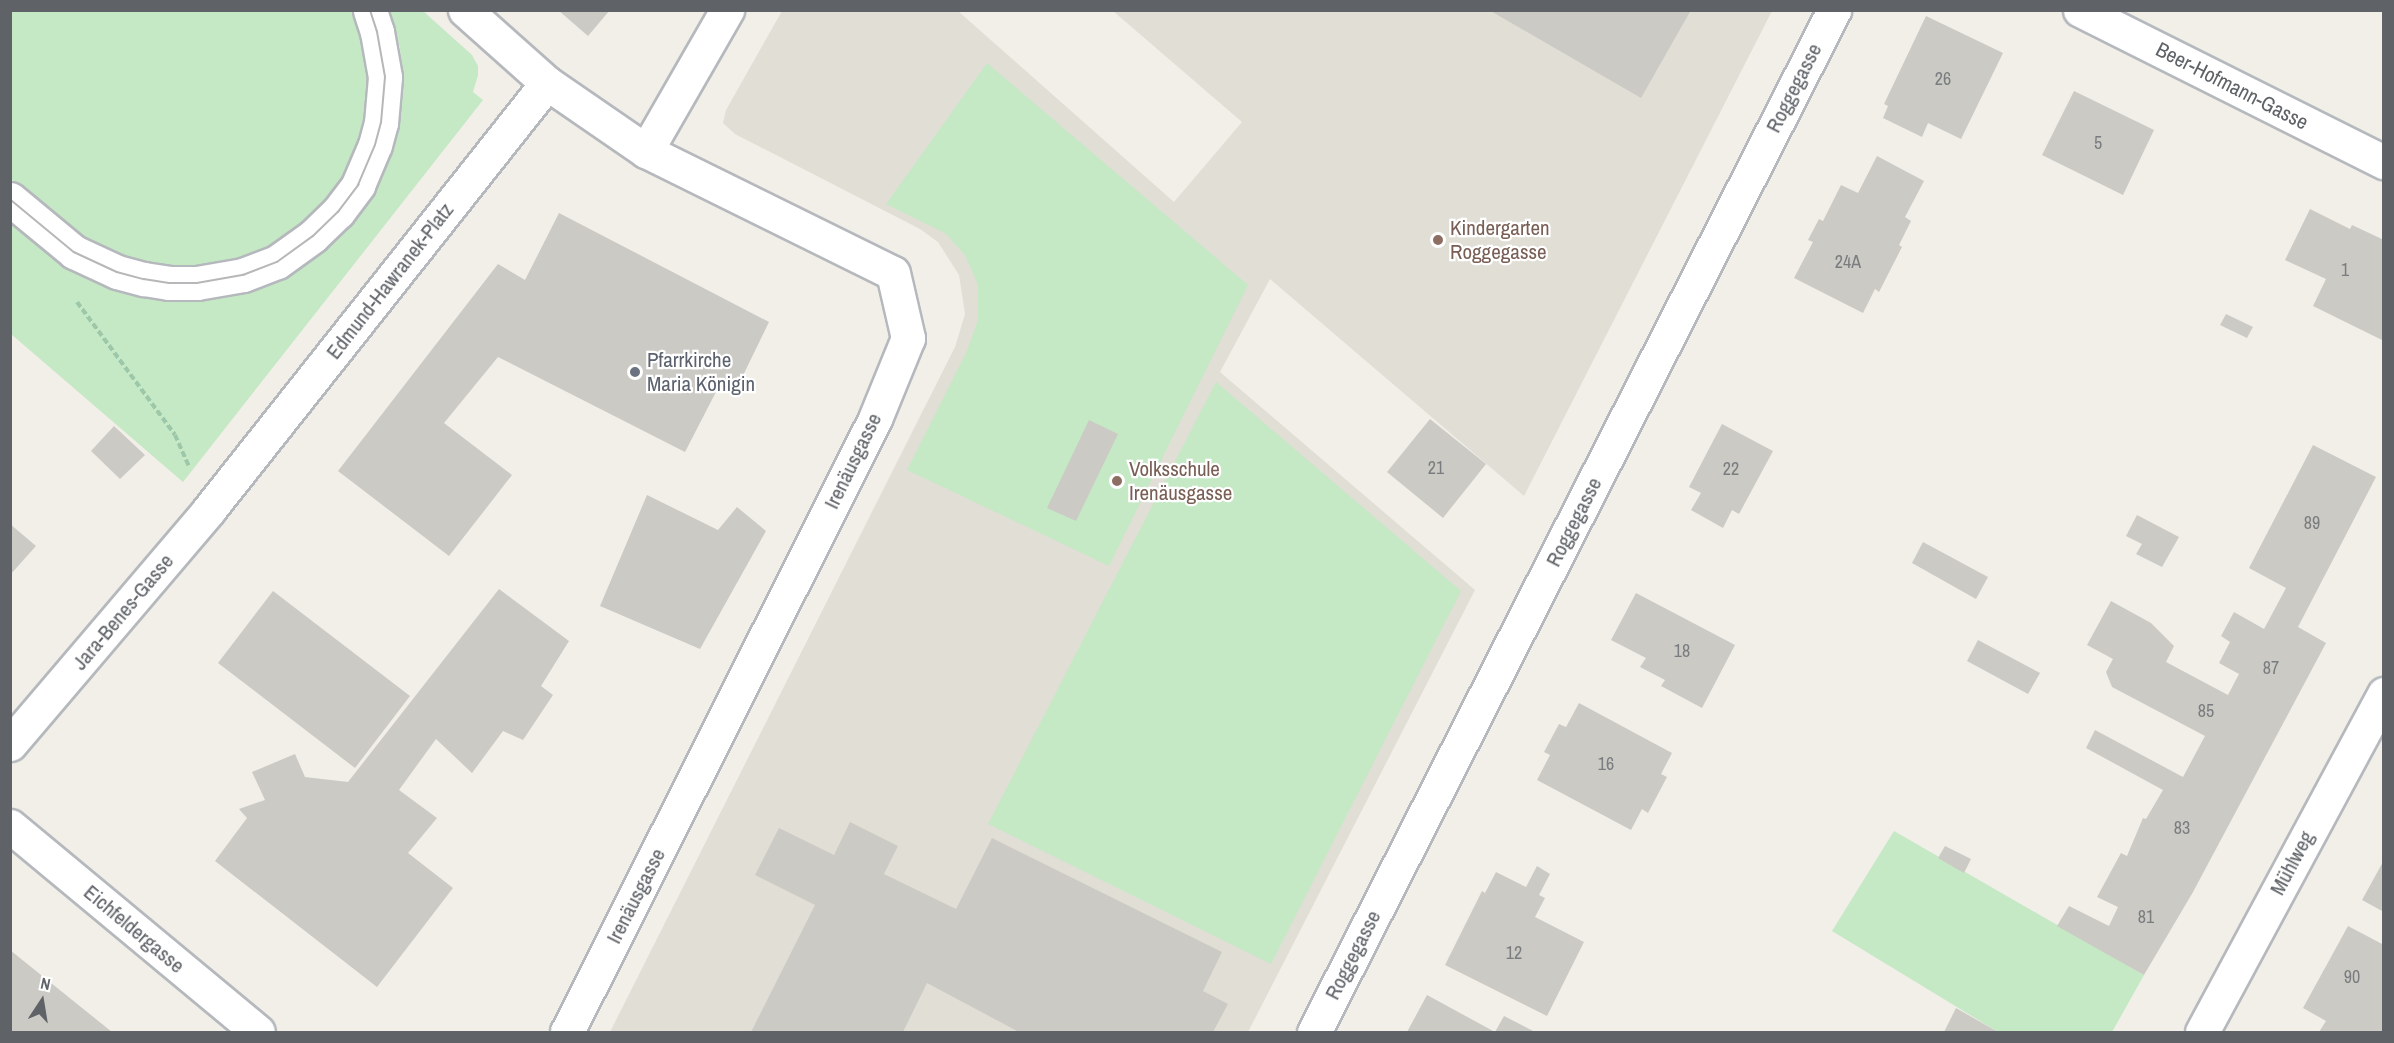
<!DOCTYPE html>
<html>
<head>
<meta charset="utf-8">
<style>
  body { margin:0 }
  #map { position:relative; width:2394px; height:1043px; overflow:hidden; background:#f1efe8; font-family:"Archivo Narrow",sans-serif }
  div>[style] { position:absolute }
  .education>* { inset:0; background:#e1ded6 }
  .green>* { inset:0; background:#c5e8c5 }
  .building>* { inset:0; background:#cccac5 }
  .path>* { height:4px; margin-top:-2px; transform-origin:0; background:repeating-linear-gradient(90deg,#9cc7a9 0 6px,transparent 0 9px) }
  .roads { filter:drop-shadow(2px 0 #b5b8bc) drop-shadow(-2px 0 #b5b8bc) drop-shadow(0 2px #b5b8bc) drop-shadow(0 -2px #b5b8bc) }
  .minor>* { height:33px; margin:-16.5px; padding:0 16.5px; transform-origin:16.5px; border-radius:16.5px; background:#fff }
  .tram>* { height:1.5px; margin:-0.75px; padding:0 0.75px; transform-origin:0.75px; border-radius:0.75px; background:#b6b7b8 }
  .dots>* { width:16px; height:16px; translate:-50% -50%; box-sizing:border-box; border:3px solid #fff; border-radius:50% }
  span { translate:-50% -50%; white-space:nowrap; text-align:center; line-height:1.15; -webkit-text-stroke:4.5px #fff; paint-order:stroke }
  .number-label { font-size:18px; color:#7a7d7f }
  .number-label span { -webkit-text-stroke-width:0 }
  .street-label { font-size:21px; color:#5f6368 }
  .education-label { font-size:21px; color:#785e54 }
  .left { translate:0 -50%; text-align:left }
  .worship-label { font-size:21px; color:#5b616d }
  .frame { position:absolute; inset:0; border:12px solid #5f6368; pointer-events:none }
  .north { position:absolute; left:12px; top:971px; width:60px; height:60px; -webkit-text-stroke:4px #fff; paint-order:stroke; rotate:12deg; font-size:16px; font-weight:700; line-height:24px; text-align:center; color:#5f6368 }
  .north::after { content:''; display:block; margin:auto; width:21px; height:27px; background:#5f6368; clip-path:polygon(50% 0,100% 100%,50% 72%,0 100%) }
</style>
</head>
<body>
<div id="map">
  <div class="education">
    <div style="clip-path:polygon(782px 11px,958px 11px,1174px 202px,1242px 122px,1113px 11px,1772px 11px,1524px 496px,1270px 279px,1220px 372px,1475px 590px,1248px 1032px,610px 1032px,955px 347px,965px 314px,959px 275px,938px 242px,920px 229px,735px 134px,723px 123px,726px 110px)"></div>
  </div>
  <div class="green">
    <div style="clip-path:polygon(11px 11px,355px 11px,368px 59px,371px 94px,366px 123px,344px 178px,325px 206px,295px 233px,263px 253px,227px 266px,169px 269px,112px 255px,82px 239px,60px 224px,11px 179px)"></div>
    <div style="clip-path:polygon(390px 11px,423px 11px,472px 55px,478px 66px,478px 75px,473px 92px,483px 100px,183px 482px,11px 334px,10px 219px,32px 239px,95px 280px,166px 299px,194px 300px,232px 294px,297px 267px,323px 250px,343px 231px,364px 204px,388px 156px,396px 130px,402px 85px,400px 48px)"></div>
    <div style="clip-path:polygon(987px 63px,1248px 285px,1109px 566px,907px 470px,966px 353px,978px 320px,978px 285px,965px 255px,945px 233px,886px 204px)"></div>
    <div style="clip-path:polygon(1216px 382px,1461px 591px,1271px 964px,988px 824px)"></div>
    <div style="clip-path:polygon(1894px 831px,2144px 975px,2112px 1032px,1998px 1032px,1832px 931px)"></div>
  </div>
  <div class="building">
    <div style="clip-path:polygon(558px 10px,610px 10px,588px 36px)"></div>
    <div style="clip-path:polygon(1489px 10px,1691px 10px,1641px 98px)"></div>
    <div style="clip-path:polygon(1926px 16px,2003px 53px,1961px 139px,1928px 123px,1922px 137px,1883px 118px,1888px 106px,1884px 104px)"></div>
    <div style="clip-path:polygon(2074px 91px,2154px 130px,2123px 195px,2042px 155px)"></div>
    <div style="clip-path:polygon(1877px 156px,1924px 181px,1905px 217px,1911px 221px,1899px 245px,1902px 247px,1879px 292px,1875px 289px,1863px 313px,1794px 278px,1813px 242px,1808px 240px,1819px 219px,1823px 221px,1841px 185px,1858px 193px)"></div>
    <div style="clip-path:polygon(2310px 209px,2350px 229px,2352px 225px,2384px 240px,2384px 341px,2313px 306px,2326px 279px,2285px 260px)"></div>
    <div style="clip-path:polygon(559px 213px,769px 322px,734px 394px,719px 386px,685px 452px,498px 357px,444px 423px,512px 475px,449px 556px,338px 471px,498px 264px,525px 280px)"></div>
    <div style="clip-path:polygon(2226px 314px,2253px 327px,2247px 338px,2220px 325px)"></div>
    <div style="clip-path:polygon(1430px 419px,1486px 464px,1443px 518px,1387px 472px)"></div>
    <div style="clip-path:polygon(1089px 420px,1118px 434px,1076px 521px,1047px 508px)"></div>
    <div style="clip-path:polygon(1722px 424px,1773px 451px,1739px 514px,1732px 510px,1723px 528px,1691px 510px,1701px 493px,1689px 487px)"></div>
    <div style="clip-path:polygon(114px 426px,145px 455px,120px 479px,91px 451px)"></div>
    <div style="clip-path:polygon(2313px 445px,2376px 477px,2298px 627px,2326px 643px,2193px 892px,2144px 975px,2057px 926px,2069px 906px,2109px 926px,2118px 907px,2097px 897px,2121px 853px,2127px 856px,2143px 818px,2146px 819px,2163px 790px,2086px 748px,2095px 730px,2183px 777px,2205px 736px,2112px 687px,2106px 672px,2113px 659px,2087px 645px,2111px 601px,2151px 623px,2174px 646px,2166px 662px,2228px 695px,2239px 674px,2219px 663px,2230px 642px,2221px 636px,2234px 612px,2264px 629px,2286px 588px,2249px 568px)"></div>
    <div style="clip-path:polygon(647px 495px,718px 530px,737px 507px,766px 531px,700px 649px,600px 606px)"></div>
    <div style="clip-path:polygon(2137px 515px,2179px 537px,2162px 567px,2136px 554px,2142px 544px,2126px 536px)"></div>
    <div style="clip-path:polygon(10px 524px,36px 546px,10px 575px)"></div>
    <div style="clip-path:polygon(1923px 542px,1988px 577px,1976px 599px,1912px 563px)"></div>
    <div style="clip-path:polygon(499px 589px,569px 641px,541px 686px,553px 695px,523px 740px,503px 731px,472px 773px,436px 739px,399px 790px,437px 818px,408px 853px,453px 888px,377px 987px,215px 861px,247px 818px,239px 809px,265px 800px,252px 772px,295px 754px,305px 777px,348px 782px)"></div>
    <div style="clip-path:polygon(273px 591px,410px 696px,355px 768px,218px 663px)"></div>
    <div style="clip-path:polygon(1636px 593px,1735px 645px,1702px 708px,1661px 686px,1665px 680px,1640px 667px,1646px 658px,1611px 640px)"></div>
    <div style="clip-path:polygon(1978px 640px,2040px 673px,2028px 694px,1967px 661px)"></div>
    <div style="clip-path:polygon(1579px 703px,1672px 753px,1661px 774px,1667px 777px,1648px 813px,1642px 809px,1631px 830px,1537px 780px,1550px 755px,1544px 752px,1559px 724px,1566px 727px)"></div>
    <div style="clip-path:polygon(850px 822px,898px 846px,884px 874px,956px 909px,992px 838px,1222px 952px,1203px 991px,1228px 1004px,1213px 1032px,1019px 1032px,927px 983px,903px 1032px,751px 1032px,815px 905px,755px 875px,779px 828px,834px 855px)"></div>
    <div style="clip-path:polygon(1945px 846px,1971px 859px,1964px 873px,1938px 858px)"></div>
    <div style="clip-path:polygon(2384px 860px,2384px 912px,2362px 900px)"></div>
    <div style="clip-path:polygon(1537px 866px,1550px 874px,1539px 895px,1545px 898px,1535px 917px,1584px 942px,1547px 1016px,1445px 965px,1482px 891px,1485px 893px,1496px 872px,1526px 887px)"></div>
    <div style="clip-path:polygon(2348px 926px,2384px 945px,2384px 1032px,2319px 1032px,2326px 1021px,2303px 1008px)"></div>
    <div style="clip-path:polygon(10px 950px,112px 1032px,10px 1032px)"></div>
    <div style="clip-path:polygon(1427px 995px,1495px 1032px,1504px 1016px,1535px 1032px,1407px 1032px)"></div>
    <div style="clip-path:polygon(1956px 1008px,1998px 1032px,1944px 1032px)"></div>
  </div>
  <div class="path">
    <div style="left:77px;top:302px;width:165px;rotate:53.6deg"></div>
    <div style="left:175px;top:435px;width:35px;rotate:66deg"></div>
  </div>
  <div class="roads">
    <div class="minor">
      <div style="left:465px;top:10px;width:110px;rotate:41.7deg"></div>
      <div style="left:547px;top:83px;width:120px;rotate:34.5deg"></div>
      <div style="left:646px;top:151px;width:275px;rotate:26.3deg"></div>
      <div style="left:893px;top:273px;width:67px;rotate:77deg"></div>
      <div style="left:908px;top:338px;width:87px;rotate:112.2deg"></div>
      <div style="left:875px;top:419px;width:686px;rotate:116.68deg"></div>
      <div style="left:2080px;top:10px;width:340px;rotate:26.6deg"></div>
      <div style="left:646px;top:151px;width:163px;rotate:-60.1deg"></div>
      <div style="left:10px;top:199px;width:83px;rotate:39.6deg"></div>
      <div style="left:74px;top:252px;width:47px;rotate:24.9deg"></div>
      <div style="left:117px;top:272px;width:28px;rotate:15deg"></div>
      <div style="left:144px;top:279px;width:25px;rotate:9deg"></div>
      <div style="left:169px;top:283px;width:28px"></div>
      <div style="left:197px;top:283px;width:47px;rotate:-9.9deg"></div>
      <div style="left:243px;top:275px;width:36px;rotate:-21deg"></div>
      <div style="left:277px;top:262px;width:44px;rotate:-35.8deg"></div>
      <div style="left:313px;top:236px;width:35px;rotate:-44deg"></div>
      <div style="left:338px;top:212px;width:34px;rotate:-53deg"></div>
      <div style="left:358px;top:185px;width:43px;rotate:-67deg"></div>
      <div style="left:375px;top:145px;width:23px;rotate:-75deg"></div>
      <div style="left:381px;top:123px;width:46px;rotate:-85deg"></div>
      <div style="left:385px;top:77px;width:46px;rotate:-100.1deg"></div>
      <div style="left:377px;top:32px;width:23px;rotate:-108deg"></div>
      <div style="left:10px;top:744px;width:306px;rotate:-49.6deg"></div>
      <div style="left:208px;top:511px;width:546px;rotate:-51.62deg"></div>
      <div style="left:10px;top:826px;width:322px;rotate:39.7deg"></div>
      <div style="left:1314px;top:1032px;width:1147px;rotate:-63.03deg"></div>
      <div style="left:2202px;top:1032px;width:384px;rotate:-61.7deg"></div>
    </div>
  </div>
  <div class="tram">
    <div style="left:10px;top:199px;width:83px;rotate:39.6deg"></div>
    <div style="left:74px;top:252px;width:47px;rotate:24.9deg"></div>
    <div style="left:117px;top:272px;width:28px;rotate:15deg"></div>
    <div style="left:144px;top:279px;width:25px;rotate:9deg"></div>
    <div style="left:169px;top:283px;width:28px"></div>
    <div style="left:197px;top:283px;width:47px;rotate:-9.9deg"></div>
    <div style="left:243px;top:275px;width:36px;rotate:-21deg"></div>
    <div style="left:277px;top:262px;width:44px;rotate:-35.8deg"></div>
    <div style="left:313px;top:236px;width:35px;rotate:-44deg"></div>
    <div style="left:338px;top:212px;width:34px;rotate:-53deg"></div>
    <div style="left:358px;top:185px;width:43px;rotate:-67deg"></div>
    <div style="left:375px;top:145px;width:23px;rotate:-75deg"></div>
    <div style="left:381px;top:123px;width:46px;rotate:-85deg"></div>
    <div style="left:385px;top:77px;width:46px;rotate:-100.1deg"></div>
    <div style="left:377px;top:32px;width:23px;rotate:-108deg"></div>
  </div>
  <div class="dots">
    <div style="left:1438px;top:240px;background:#8d6e63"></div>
    <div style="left:635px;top:372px;background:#6b7280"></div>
    <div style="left:1117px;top:481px;background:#8d6e63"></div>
  </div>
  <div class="number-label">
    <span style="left:1943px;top:79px">26</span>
    <span style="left:2098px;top:143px">5</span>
    <span style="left:1848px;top:262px">24A</span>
    <span style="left:2345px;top:270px">1</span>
    <span style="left:1436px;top:468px">21</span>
    <span style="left:1731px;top:469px">22</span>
    <span style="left:2312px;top:523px">89</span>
    <span style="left:1682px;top:651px">18</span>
    <span style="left:2271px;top:668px">87</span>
    <span style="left:2206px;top:711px">85</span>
    <span style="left:1606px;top:764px">16</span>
    <span style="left:2182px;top:828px">83</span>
    <span style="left:2146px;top:917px">81</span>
    <span style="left:1514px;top:953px">12</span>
    <span style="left:2352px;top:977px">90</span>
  </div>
  <div class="street-label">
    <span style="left:2232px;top:86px;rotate:27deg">Beer-Hofmann-Gasse</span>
    <span style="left:1794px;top:88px;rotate:-63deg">Roggegasse</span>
    <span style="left:390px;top:281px;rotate:-52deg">Edmund-Hawranek-Platz</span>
    <span style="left:853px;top:461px;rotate:-64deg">Irenäusgasse</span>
    <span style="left:1574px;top:522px;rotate:-63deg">Roggegasse</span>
    <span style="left:123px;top:612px;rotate:-50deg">Jara-Benes-Gasse</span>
    <span style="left:2292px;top:863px;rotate:-62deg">Mühlweg</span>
    <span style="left:636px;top:896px;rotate:-63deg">Irenäusgasse</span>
    <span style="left:134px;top:929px;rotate:40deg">Eichfeldergasse</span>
    <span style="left:1353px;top:955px;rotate:-63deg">Roggegasse</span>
  </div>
  <div class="education-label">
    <span class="left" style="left:1450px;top:240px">Kindergarten<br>Roggegasse</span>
    <span class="left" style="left:1129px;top:481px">Volksschule<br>Irenäusgasse</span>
  </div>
  <div class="worship-label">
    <span class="left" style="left:647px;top:372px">Pfarrkirche<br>Maria Königin</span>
  </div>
  <div class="frame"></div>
  <div class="north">N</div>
</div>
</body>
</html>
